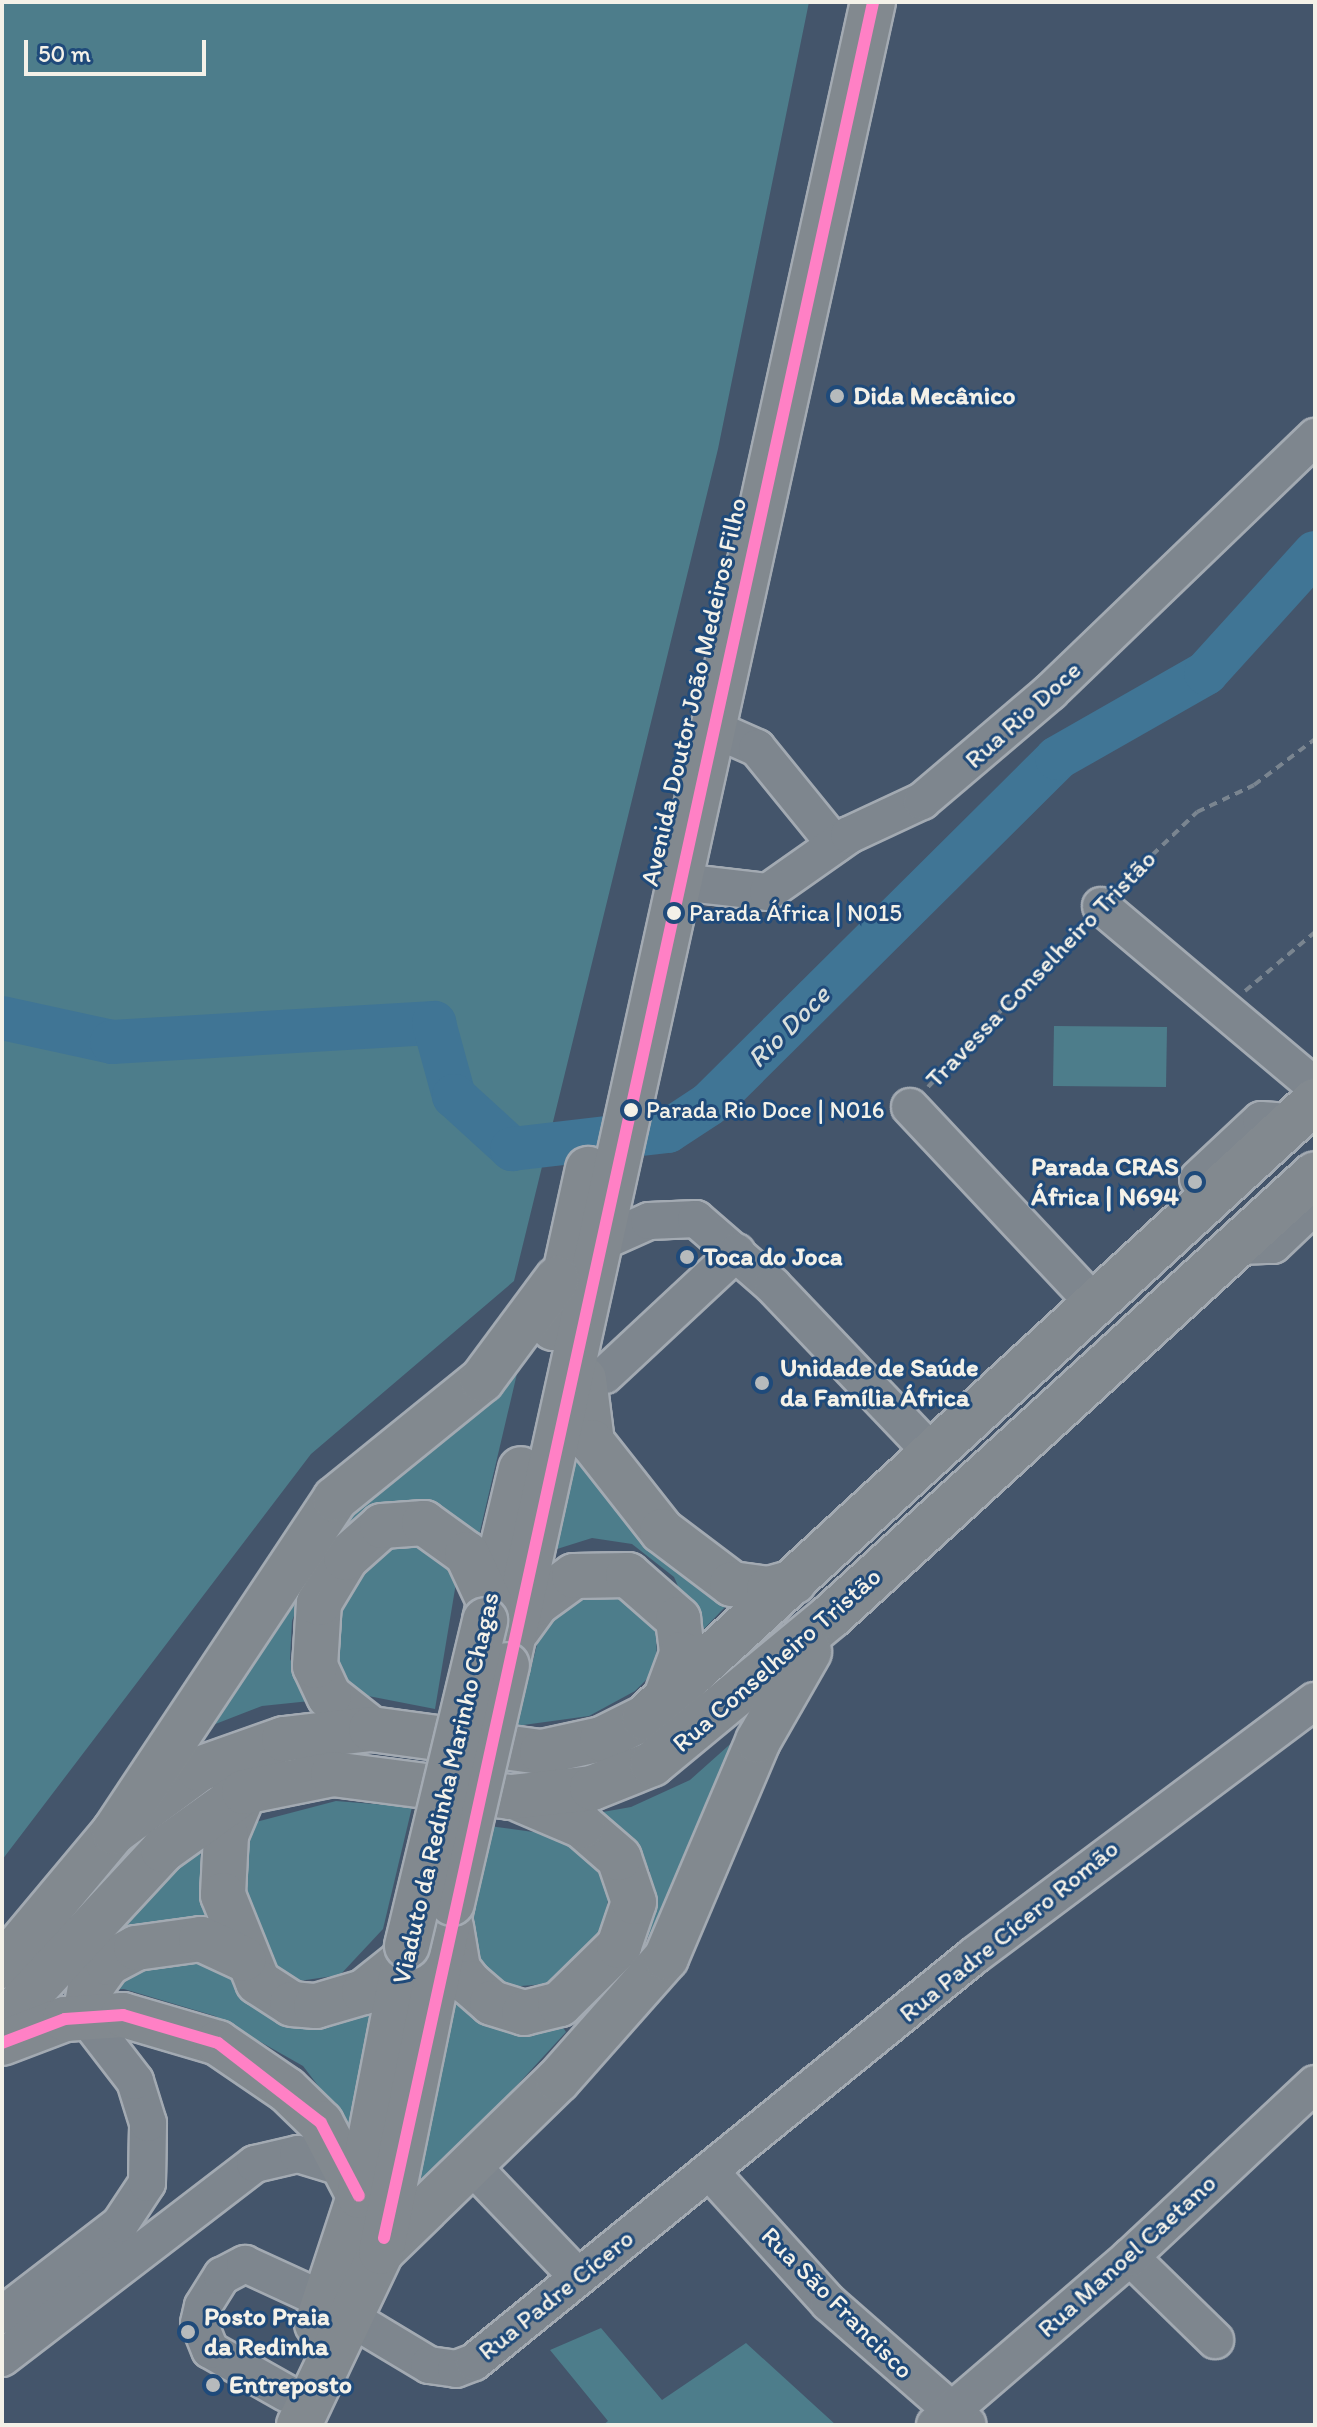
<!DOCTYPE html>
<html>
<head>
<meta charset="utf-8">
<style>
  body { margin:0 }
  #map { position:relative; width:1317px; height:2427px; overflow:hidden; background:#44556b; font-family:Itim,sans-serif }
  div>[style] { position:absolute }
  .green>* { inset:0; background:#4d7d8b }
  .river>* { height:44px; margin:-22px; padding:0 22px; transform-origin:22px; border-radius:22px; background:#407595 }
  .path>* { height:4px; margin-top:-2px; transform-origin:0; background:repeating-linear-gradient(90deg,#7a8590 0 8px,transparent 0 14px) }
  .roads { filter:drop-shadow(2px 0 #a3aab2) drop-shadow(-2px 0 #a3aab2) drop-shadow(0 2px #a3aab2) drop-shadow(0 -2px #a3aab2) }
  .minor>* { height:36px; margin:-18px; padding:0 18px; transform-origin:18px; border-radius:18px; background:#7e868e }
  .major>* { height:44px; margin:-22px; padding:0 22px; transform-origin:22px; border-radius:22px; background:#82898f }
  .bridges { filter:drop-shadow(2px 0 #a3aab2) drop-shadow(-2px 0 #a3aab2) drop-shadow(0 2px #a3aab2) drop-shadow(0 -2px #a3aab2) }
  .major-bridge>* { height:44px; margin:-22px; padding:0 22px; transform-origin:22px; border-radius:22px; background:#82898f }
  .bus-1>* { height:12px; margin:-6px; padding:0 6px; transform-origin:6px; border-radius:6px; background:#ff80c5 }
  .dots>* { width:22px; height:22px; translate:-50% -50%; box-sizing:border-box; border:4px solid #1f4a7a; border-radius:50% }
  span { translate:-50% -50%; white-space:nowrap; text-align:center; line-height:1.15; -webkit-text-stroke:6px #1f4a7a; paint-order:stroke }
  .bus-label { font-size:24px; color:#f4f1e8 }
  .left { translate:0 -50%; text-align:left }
  .poi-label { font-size:26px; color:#f4f1e8; font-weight:700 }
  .right { translate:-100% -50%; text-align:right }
  .street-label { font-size:26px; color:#f4f1e8 }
  .water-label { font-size:28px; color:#d9dfdc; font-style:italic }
  .frame { position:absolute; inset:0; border:4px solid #f4f1e8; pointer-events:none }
  .scale { position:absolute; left:24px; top:40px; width:182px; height:36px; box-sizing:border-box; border:4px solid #f4f1e8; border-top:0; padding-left:10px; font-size:24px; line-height:28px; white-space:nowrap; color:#f4f1e8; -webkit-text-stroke:6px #1f4a7a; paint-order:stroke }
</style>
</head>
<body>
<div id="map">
  <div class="green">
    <div style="clip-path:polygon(2px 2px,809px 2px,718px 449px,514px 1281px,311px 1454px,2px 1860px)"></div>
    <div style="clip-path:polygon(1054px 1026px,1167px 1027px,1166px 1087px,1053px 1086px)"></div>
    <div style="clip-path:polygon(519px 1365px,477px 1544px,425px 1505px,388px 1501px,354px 1519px,306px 1585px,292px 1621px,290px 1659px,310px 1701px,262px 1706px,200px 1730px,335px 1525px)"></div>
    <div style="clip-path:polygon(575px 1453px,649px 1546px,727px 1605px,699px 1634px,674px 1577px,632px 1544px,592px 1538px,557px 1549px)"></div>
    <div style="clip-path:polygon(410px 1539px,451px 1566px,456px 1583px,435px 1709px,358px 1694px,335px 1668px,332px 1620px,377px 1547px)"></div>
    <div style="clip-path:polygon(604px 1585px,656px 1626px,657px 1669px,635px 1691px,589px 1716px,516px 1726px,544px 1618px)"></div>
    <div style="clip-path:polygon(746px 1730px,654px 1948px,648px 1941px,650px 1871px,624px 1830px,597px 1813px,631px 1807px,690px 1780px)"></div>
    <div style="clip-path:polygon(336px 1801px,412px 1807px,383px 1929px,340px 1975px,299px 1981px,278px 1974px,252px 1935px,238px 1858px,252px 1823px)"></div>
    <div style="clip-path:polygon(489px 1826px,548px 1834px,576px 1848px,600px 1868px,610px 1888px,603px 1930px,546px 1984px,507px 1987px,478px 1967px,468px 1932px)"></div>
    <div style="clip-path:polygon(200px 1840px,202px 1902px,226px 1969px,374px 1998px,352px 2130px,303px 2066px,215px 2016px,124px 1989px,51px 1991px)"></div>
    <div style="clip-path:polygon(455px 1990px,558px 2020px,566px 2032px,416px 2195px)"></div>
    <div style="clip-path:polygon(601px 2328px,662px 2400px,746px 2343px,836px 2425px,603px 2425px,608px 2421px,550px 2350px)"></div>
  </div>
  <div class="river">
    <div style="left:2px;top:1018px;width:113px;rotate:12.3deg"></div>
    <div style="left:112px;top:1042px;width:323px;rotate:-3.4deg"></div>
    <div style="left:434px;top:1023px;width:76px;rotate:74.7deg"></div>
    <div style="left:454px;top:1096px;width:79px;rotate:42.4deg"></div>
    <div style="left:512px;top:1149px;width:157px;rotate:-6.6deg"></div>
    <div style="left:668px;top:1131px;width:49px;rotate:-33.4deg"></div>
    <div style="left:709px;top:1104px;width:491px;rotate:-44.8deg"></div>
    <div style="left:1057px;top:758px;width:172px;rotate:-29.7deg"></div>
    <div style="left:1206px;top:673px;width:162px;rotate:-47.8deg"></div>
  </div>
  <div class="path">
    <div style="left:1122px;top:884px;width:104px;rotate:-43.8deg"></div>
    <div style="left:1197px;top:812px;width:63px;rotate:-25.3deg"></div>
    <div style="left:1254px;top:785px;width:76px;rotate:-37deg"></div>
    <div style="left:1245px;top:991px;width:92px;rotate:-40.1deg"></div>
    <div style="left:928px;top:1087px;width:220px;rotate:-46.3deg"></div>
  </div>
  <div class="roads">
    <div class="minor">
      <div style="left:714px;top:729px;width:47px;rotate:23.8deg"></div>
      <div style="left:757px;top:748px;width:124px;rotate:50.9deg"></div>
      <div style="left:680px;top:882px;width:89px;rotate:6.5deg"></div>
      <div style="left:768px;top:892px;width:99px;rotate:-35.1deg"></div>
      <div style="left:849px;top:835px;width:81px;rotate:-25deg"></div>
      <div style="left:922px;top:801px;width:168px;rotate:-40.4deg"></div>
      <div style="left:1050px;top:692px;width:368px;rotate:-43.9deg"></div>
      <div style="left:1101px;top:906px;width:280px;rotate:40.1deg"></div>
      <div style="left:910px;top:1107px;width:267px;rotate:46.8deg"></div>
      <div style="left:1198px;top:1179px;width:86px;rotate:-43.1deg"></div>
      <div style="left:1261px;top:1120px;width:32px;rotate:4deg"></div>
      <div style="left:604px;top:1241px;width:49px;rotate:-24deg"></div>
      <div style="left:649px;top:1221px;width:47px;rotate:-2.4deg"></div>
      <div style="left:696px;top:1219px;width:102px;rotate:41deg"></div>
      <div style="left:773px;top:1286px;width:229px;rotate:46.4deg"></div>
      <div style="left:1237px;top:1246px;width:36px;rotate:-2deg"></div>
      <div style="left:1273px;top:1245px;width:58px;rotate:-43.6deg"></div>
      <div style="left:605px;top:1375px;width:180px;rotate:-43deg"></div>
      <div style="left:471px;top:2165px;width:153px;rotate:46.3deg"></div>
      <div style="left:712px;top:2174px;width:174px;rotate:47.8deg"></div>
      <div style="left:829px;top:2303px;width:184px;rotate:41.2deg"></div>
      <div style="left:1130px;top:2257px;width:119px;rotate:44.3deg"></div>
      <div style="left:2px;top:2315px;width:149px;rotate:-37.6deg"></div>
      <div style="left:120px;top:2224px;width:49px;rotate:-56.6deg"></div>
      <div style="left:147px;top:2183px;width:60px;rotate:-89deg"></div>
      <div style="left:148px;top:2123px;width:44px;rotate:-107.2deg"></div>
      <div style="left:135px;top:2081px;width:82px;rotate:-127.6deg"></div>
      <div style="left:349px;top:2317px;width:93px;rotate:31deg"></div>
      <div style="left:429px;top:2365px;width:27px;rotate:8deg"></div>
      <div style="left:456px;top:2369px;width:19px;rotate:-21deg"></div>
      <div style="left:474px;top:2362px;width:645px;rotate:-39.09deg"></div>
      <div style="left:975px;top:1955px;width:424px;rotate:-36.8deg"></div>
      <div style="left:2px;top:2358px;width:319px;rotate:-37.5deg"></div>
      <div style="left:255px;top:2164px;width:44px;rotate:-13.1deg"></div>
      <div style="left:298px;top:2154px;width:55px;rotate:16.8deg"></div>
      <div style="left:286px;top:2393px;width:87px;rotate:-150.5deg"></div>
      <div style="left:210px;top:2350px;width:29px;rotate:-112deg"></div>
      <div style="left:199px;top:2323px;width:17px;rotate:-77deg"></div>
      <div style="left:203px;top:2306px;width:36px;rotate:-58deg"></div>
      <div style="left:222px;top:2276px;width:26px;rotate:-28deg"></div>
      <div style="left:245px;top:2264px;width:89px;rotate:24.6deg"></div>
      <div style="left:935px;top:2425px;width:257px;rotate:-40.7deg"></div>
      <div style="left:1130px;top:2257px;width:253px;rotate:-43.1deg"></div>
    </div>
    <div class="major">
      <div style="left:553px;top:1328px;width:163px;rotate:-77.6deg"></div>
      <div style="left:584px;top:1379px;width:64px;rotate:82.8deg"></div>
      <div style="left:592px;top:1442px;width:113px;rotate:51.8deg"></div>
      <div style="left:662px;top:1531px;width:88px;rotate:37.1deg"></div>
      <div style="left:732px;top:1584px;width:37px;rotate:8deg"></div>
      <div style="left:769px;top:1589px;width:26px;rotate:-16deg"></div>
      <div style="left:485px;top:1620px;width:155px;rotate:-76.6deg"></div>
      <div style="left:518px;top:1629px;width:32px;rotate:-54deg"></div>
      <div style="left:537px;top:1603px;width:46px;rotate:-36.1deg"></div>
      <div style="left:574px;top:1576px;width:54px;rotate:-1.1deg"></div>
      <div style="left:628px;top:1575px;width:67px;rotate:41.3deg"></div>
      <div style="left:678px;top:1619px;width:35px;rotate:83deg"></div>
      <div style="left:682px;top:1654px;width:54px;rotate:110.4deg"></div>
      <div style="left:507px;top:1665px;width:1703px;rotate:-77.59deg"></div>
      <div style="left:371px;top:1729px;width:53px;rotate:-141.8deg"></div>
      <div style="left:329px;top:1696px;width:33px;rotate:-115deg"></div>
      <div style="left:315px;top:1666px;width:63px;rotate:-86.4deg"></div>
      <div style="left:319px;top:1603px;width:52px;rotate:-59deg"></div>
      <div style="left:346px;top:1558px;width:48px;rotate:-41.6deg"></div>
      <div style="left:382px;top:1526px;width:42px;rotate:-4.1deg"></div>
      <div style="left:424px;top:1523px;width:53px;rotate:35.8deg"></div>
      <div style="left:467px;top:1554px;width:52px;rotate:64.9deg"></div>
      <div style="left:244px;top:1792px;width:47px;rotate:112.7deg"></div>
      <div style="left:226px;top:1835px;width:60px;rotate:92.9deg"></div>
      <div style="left:223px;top:1895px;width:94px;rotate:68.1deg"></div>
      <div style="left:258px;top:1982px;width:40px;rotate:32.9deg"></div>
      <div style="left:292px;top:2004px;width:24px;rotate:5deg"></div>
      <div style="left:316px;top:2006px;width:50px;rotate:-16.3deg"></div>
      <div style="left:364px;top:1992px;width:51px;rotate:-38.7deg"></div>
      <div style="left:114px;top:1832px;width:106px;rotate:-36.5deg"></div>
      <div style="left:199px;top:1769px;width:90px;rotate:-19.4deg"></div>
      <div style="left:284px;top:1739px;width:88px;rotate:-6.6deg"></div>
      <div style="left:371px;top:1729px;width:173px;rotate:7.7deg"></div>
      <div style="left:542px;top:1752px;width:61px;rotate:-12.2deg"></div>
      <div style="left:602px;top:1739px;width:47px;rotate:-26.6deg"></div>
      <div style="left:644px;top:1718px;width:912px;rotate:-42.6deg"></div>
      <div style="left:451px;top:1927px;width:43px;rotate:80.5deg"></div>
      <div style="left:458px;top:1969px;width:18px;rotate:52deg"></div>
      <div style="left:469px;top:1983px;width:30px;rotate:41deg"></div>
      <div style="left:492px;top:2003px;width:34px;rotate:17deg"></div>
      <div style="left:524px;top:2013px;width:37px;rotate:-14deg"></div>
      <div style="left:560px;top:2004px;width:83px;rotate:-44.5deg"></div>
      <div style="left:619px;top:1946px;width:46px;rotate:-71.2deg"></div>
      <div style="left:634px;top:1902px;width:46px;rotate:-108.8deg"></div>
      <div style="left:619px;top:1858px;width:49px;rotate:-139.1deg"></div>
      <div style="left:582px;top:1826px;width:66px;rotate:-156.9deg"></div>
      <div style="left:2px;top:1966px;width:175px;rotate:-50.1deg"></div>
      <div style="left:114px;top:1832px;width:400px;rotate:-56.4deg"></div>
      <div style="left:335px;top:1499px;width:189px;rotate:-39deg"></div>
      <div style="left:482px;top:1380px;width:126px;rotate:-53.4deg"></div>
      <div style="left:85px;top:2016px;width:28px;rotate:-80deg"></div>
      <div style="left:90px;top:1988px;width:31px;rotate:-54deg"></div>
      <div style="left:108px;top:1963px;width:32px;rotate:-28deg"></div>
      <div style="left:136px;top:1948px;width:66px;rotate:-7.9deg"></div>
      <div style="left:201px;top:1939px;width:47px;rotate:24.9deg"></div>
      <div style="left:2px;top:2024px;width:237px;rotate:-47.2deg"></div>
      <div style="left:163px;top:1850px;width:100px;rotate:-35.6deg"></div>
      <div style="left:244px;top:1792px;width:91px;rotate:-11.4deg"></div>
      <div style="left:333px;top:1774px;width:179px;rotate:7.4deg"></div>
      <div style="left:511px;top:1797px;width:81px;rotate:-6.3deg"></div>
      <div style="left:592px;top:1788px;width:65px;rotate:-21.8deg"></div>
      <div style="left:652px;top:1764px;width:232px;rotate:-39.6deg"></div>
      <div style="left:831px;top:1616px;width:655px;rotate:-42.4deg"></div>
      <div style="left:2px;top:2043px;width:67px;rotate:-20.9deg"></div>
      <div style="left:65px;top:2019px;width:58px;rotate:-3.9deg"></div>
      <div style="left:123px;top:2015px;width:99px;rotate:16.4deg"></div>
      <div style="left:218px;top:2043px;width:83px;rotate:34.3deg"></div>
      <div style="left:287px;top:2090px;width:47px;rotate:44.1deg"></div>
      <div style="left:321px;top:2123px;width:82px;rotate:62.5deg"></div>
      <div style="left:381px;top:2252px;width:247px;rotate:-44.2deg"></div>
      <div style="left:558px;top:2080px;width:163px;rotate:-48.5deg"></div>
      <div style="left:666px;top:1958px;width:236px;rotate:-67deg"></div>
      <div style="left:758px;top:1741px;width:103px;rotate:-60.2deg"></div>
      <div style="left:317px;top:2324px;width:135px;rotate:-71.8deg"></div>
      <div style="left:359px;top:2196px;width:255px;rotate:-79.1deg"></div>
      <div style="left:299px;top:2425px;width:191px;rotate:-64.6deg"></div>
      <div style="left:381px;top:2252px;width:356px;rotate:-78.5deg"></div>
    </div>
  </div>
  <div class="bridges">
    <div class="major-bridge">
      <div style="left:452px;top:1903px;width:244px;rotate:-77deg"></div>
      <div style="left:407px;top:1946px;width:335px;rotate:-76.5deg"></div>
    </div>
  </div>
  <div class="bus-1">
    <div style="left:2px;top:2043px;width:67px;rotate:-20.9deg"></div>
    <div style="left:65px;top:2019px;width:58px;rotate:-3.9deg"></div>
    <div style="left:123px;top:2015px;width:99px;rotate:16.4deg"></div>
    <div style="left:218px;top:2043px;width:130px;rotate:37.8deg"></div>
    <div style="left:321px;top:2123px;width:82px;rotate:62.5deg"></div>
    <div style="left:384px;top:2238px;width:2289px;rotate:-77.66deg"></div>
  </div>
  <div class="dots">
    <div style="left:837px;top:396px;background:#b6babc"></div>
    <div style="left:674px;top:913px;background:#f4f1e8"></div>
    <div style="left:631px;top:1110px;background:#f4f1e8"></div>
    <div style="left:1195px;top:1182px;background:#b6babc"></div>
    <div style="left:687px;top:1257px;background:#b6babc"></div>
    <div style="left:762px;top:1383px;background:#b6babc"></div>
    <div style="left:188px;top:2332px;background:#b6babc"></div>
    <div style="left:213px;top:2385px;background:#b6babc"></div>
  </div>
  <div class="bus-label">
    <span class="left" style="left:689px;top:913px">Parada África | N015</span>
    <span class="left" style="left:646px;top:1110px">Parada Rio Doce | N016</span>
  </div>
  <div class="poi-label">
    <span class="left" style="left:853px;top:396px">Dida Mecânico</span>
    <span class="right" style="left:1179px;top:1182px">Parada CRAS<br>África | N694</span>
    <span class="left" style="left:703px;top:1257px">Toca do Joca</span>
    <span class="left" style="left:780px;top:1383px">Unidade de Saúde<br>da Família África</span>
    <span class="left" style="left:204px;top:2332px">Posto Praia<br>da Redinha</span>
    <span class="left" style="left:229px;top:2385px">Entreposto</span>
  </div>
  <div class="street-label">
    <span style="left:694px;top:692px;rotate:-77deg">Avenida Doutor João Medeiros Filho</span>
    <span style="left:1023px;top:715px;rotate:-42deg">Rua Rio Doce</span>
    <span style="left:1041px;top:969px;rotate:-46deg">Travessa Conselheiro Tristão</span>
    <span style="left:777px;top:1660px;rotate:-41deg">Rua Conselheiro Tristão</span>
    <span style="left:446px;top:1788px;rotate:-77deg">Viaduto da Redinha Marinho Chagas</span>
    <span style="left:1009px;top:1931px;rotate:-39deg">Rua Padre Cícero Romão</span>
    <span style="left:1127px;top:2256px;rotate:-42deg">Rua Manoel Caetano</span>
    <span style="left:556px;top:2295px;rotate:-39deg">Rua Padre Cícero</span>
    <span style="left:837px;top:2303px;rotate:45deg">Rua São Francisco</span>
  </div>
  <div class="water-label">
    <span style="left:788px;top:1026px;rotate:-45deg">Rio Doce</span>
  </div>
  <div class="frame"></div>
  <div class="scale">50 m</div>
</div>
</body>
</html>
